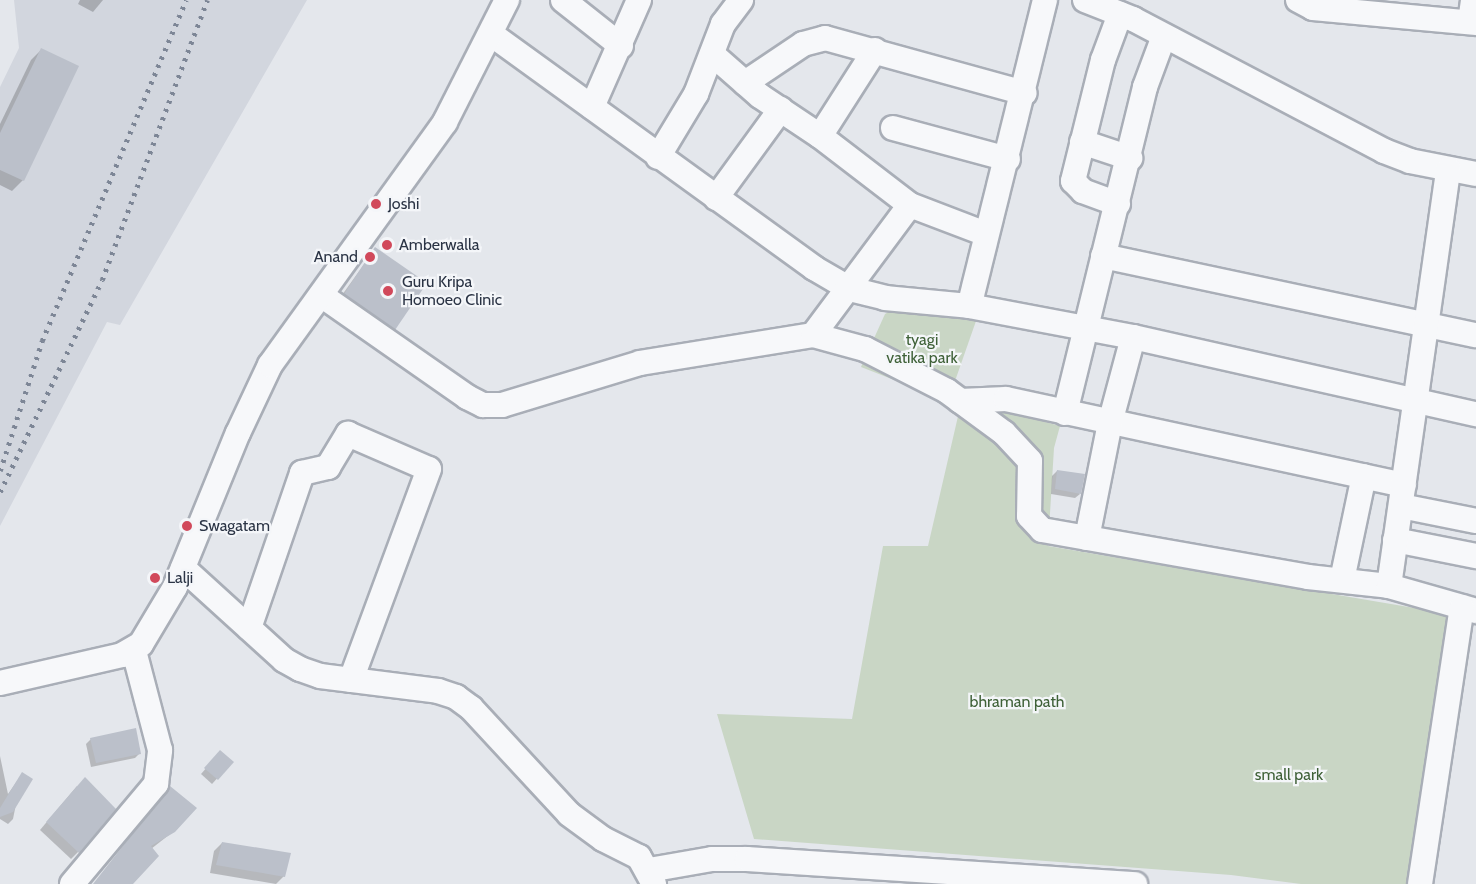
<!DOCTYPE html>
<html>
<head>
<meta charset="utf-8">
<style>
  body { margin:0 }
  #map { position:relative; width:1476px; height:884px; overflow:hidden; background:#e4e7ec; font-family:Cabin,sans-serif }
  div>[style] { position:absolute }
  .built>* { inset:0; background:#d2d6de }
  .green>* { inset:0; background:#c9d6c5 }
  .shadow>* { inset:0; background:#0003 }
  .building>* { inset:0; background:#bbc0ca }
  .roads { filter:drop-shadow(2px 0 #a9aeb7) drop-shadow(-2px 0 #a9aeb7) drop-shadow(0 2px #a9aeb7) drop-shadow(0 -2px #a9aeb7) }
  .minor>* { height:24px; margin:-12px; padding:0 12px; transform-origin:12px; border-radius:12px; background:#f7f8fa }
  .rail>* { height:4.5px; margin-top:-2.25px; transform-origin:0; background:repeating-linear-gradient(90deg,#7d8696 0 3px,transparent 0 9px) }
  .dots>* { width:16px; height:16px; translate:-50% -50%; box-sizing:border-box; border:3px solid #f4f6f9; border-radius:50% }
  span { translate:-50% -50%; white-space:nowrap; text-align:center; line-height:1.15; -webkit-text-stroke:4.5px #f4f6f9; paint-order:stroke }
  .poi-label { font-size:16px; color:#2b3445 }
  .left { translate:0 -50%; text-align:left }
  .right { translate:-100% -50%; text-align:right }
  .park-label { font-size:16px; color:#3f6138 }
</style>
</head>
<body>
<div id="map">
  <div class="built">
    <div style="clip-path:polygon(14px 0,307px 0,120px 325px,107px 322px,0 526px,0 87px,19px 48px)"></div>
  </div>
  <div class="green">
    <div style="clip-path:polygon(903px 304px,976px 321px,948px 401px,861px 367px,885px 314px)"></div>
    <div style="clip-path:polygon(962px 399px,1060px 426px,1054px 448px,1048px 546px,1450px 614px,1420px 884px,1301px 884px,1231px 875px,754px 839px,717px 714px,852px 719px,883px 546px,928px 546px)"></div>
  </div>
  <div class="shadow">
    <div style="clip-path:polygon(80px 0,103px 0,93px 12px,78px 4px)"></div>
    <div style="clip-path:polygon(41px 50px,23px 180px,12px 191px,0 185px,0 124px,31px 60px)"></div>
    <div style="clip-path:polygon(375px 249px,394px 329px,387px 336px,337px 302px)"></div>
    <div style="clip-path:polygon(1057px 471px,1080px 494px,1075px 498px,1051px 494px,1052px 476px)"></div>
    <div style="clip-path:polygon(91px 739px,140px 753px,135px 758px,91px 767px,86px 744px)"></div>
    <div style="clip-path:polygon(0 756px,8px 794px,22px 774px,13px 819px,8px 824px,0 819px)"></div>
    <div style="clip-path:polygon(216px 757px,232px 762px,212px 784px,201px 774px)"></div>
    <div style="clip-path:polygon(77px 786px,78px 852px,71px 859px,40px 830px)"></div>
    <div style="clip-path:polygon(170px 788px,174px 831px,151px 849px,131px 884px,94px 884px)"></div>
    <div style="clip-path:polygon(222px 843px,284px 876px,276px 884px,210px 873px,214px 851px)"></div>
  </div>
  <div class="building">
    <div style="clip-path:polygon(41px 48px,79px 66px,24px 181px,0 170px,0 133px)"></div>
    <div style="clip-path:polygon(375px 247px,427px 283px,395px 330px,344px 294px)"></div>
    <div style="clip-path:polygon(1057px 470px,1085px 474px,1081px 494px,1055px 489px)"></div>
    <div style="clip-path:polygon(136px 728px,141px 754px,96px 763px,90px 738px)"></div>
    <div style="clip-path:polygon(220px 750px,234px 762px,218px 780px,204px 768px)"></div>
    <div style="clip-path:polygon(22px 772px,33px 779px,13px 812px,0 817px,0 808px)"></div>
    <div style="clip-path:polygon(85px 777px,116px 809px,79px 853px,46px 822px)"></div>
    <div style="clip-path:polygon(170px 786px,197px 808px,175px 832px,151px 846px,159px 856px,133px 884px,93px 884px)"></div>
    <div style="clip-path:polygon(222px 842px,291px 853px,285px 877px,216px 865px)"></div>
  </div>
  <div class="roads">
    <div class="minor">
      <div style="left:563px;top:0;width:74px;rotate:38.4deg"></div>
      <div style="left:1045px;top:0;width:315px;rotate:103.9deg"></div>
      <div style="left:969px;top:306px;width:167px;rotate:10.7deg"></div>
      <div style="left:1133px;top:337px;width:352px;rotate:12.7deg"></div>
      <div style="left:1085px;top:0;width:52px;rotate:21.6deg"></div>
      <div style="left:1133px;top:19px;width:284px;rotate:27.7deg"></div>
      <div style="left:1384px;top:151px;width:28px;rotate:21deg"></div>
      <div style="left:1410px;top:161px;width:67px;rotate:11.1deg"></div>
      <div style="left:1298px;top:0;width:17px;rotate:28deg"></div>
      <div style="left:1313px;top:8px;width:164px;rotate:5.3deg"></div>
      <div style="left:1470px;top:22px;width:22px;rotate:-82deg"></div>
      <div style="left:491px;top:34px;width:399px;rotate:35.9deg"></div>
      <div style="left:814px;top:268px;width:42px;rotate:30.3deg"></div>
      <div style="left:850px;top:289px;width:36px;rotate:14deg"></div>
      <div style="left:885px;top:298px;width:84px;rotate:5.4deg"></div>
      <div style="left:875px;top:50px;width:102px;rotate:122.6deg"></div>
      <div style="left:820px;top:136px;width:113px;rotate:37.5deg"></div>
      <div style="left:910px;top:205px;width:81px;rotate:20.9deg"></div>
      <div style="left:712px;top:54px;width:64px;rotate:41.2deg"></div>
      <div style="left:760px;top:96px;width:72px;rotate:33.7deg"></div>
      <div style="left:745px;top:83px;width:70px;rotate:-33.9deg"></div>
      <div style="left:803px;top:44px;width:23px;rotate:-15deg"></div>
      <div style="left:825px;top:38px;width:207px;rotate:15.4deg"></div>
      <div style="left:592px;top:107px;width:117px;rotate:-66.3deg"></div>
      <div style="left:893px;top:128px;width:119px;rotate:15.1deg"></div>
      <div style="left:1082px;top:142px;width:51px;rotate:18.4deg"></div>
      <div style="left:658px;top:157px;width:74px;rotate:-58.9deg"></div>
      <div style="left:696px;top:94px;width:75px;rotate:-68.9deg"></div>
      <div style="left:723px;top:24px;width:30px;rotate:-53deg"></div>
      <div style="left:716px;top:198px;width:110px;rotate:-53.9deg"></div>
      <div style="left:1118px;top:204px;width:37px;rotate:-160deg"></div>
      <div style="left:1083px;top:191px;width:14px;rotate:-135deg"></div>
      <div style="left:1073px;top:181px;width:125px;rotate:-76.1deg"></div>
      <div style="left:1103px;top:60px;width:49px;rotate:-69.7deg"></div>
      <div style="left:1103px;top:256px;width:381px;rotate:12deg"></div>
      <div style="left:321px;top:295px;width:178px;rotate:34.9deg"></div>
      <div style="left:467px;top:397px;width:18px;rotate:27deg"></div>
      <div style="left:483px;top:405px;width:19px"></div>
      <div style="left:502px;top:405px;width:144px;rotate:-16.9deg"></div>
      <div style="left:640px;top:363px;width:175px;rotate:-9.2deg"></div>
      <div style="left:813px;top:335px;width:162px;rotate:-53.3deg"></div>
      <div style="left:813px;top:335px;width:54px;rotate:15.1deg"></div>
      <div style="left:865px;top:349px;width:92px;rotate:27.1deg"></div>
      <div style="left:947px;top:391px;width:71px;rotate:36.4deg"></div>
      <div style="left:1004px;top:433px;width:38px;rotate:47deg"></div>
      <div style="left:1030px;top:461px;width:55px;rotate:91deg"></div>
      <div style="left:1029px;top:516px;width:19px;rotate:47deg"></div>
      <div style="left:1042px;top:530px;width:270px;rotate:10deg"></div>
      <div style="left:1308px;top:577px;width:81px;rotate:6.3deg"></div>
      <div style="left:1389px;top:586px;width:91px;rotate:16deg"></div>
      <div style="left:960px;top:401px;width:46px;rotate:-2.5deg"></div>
      <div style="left:1006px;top:399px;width:407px;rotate:12.2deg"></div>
      <div style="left:1065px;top:413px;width:336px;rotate:-76.2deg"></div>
      <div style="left:1145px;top:87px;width:54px;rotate:-69.6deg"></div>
      <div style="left:1401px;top:506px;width:76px;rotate:11.3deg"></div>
      <div style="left:1087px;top:538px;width:117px;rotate:-78.7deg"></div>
      <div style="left:1110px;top:423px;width:89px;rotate:-75deg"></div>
      <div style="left:1395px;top:540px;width:83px;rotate:11.2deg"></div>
      <div style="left:183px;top:568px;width:137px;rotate:42.3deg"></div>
      <div style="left:284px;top:660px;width:18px;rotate:29deg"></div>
      <div style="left:300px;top:669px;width:21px;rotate:19deg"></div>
      <div style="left:320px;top:676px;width:119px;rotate:7.2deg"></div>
      <div style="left:438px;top:691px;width:19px;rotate:18deg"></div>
      <div style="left:456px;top:697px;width:19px;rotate:36deg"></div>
      <div style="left:471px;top:708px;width:144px;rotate:47.2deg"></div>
      <div style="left:569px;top:814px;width:42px;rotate:36.3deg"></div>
      <div style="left:603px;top:839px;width:40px;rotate:26.6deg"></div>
      <div style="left:639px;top:857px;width:31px;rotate:61deg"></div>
      <div style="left:1342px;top:580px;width:106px;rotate:-78.1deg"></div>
      <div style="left:1389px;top:586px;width:421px;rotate:-81.9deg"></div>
      <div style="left:249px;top:628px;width:164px;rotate:-71.1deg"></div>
      <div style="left:302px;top:473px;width:27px;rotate:-13deg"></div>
      <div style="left:328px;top:467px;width:39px;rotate:-59deg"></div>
      <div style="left:348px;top:434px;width:88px;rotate:23.4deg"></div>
      <div style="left:429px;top:469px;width:225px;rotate:110.3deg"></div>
      <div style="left:0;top:683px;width:125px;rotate:-12.9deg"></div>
      <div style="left:122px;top:655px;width:22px;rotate:-30deg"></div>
      <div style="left:141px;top:644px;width:66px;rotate:-59.2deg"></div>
      <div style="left:175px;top:587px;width:166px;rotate:-67.8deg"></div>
      <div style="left:238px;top:433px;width:75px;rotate:-64.8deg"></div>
      <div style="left:270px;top:365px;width:299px;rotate:-54.2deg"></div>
      <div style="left:445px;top:122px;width:137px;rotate:-63.1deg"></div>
      <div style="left:649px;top:870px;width:64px;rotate:-9.9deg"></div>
      <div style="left:712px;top:859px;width:35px"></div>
      <div style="left:747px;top:859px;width:389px;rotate:3.7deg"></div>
      <div style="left:72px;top:884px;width:131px;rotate:-50deg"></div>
      <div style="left:156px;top:784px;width:34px;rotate:-83deg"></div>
      <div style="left:160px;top:750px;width:102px;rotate:-104.7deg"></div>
      <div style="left:1420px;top:884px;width:280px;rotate:-81.4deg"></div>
    </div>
  </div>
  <div class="rail">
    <div style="left:0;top:471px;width:137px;rotate:-72.1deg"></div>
    <div style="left:42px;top:341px;width:370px;rotate:-67.1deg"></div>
    <div style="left:0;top:492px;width:235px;rotate:-64.3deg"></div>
    <div style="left:102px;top:280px;width:299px;rotate:-69.4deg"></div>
  </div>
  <div class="dots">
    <div style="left:376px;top:204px;background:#d1495b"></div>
    <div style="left:387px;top:245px;background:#d1495b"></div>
    <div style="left:370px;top:257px;background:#d1495b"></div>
    <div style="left:388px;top:291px;background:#d1495b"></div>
    <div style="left:187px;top:526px;background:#d1495b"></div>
    <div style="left:155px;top:578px;background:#d1495b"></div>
  </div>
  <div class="poi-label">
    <span class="left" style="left:388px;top:204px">Joshi</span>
    <span class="left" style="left:399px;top:245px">Amberwalla</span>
    <span class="right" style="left:358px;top:257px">Anand</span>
    <span class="left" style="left:402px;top:291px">Guru Kripa<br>Homoeo Clinic</span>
    <span class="left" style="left:199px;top:526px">Swagatam</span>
    <span class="left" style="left:167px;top:578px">Lalji</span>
  </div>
  <div class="park-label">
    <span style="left:922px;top:349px">tyagi<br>vatika park</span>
    <span style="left:1017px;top:702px">bhraman path</span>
    <span style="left:1289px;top:775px">small park</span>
  </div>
</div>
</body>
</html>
